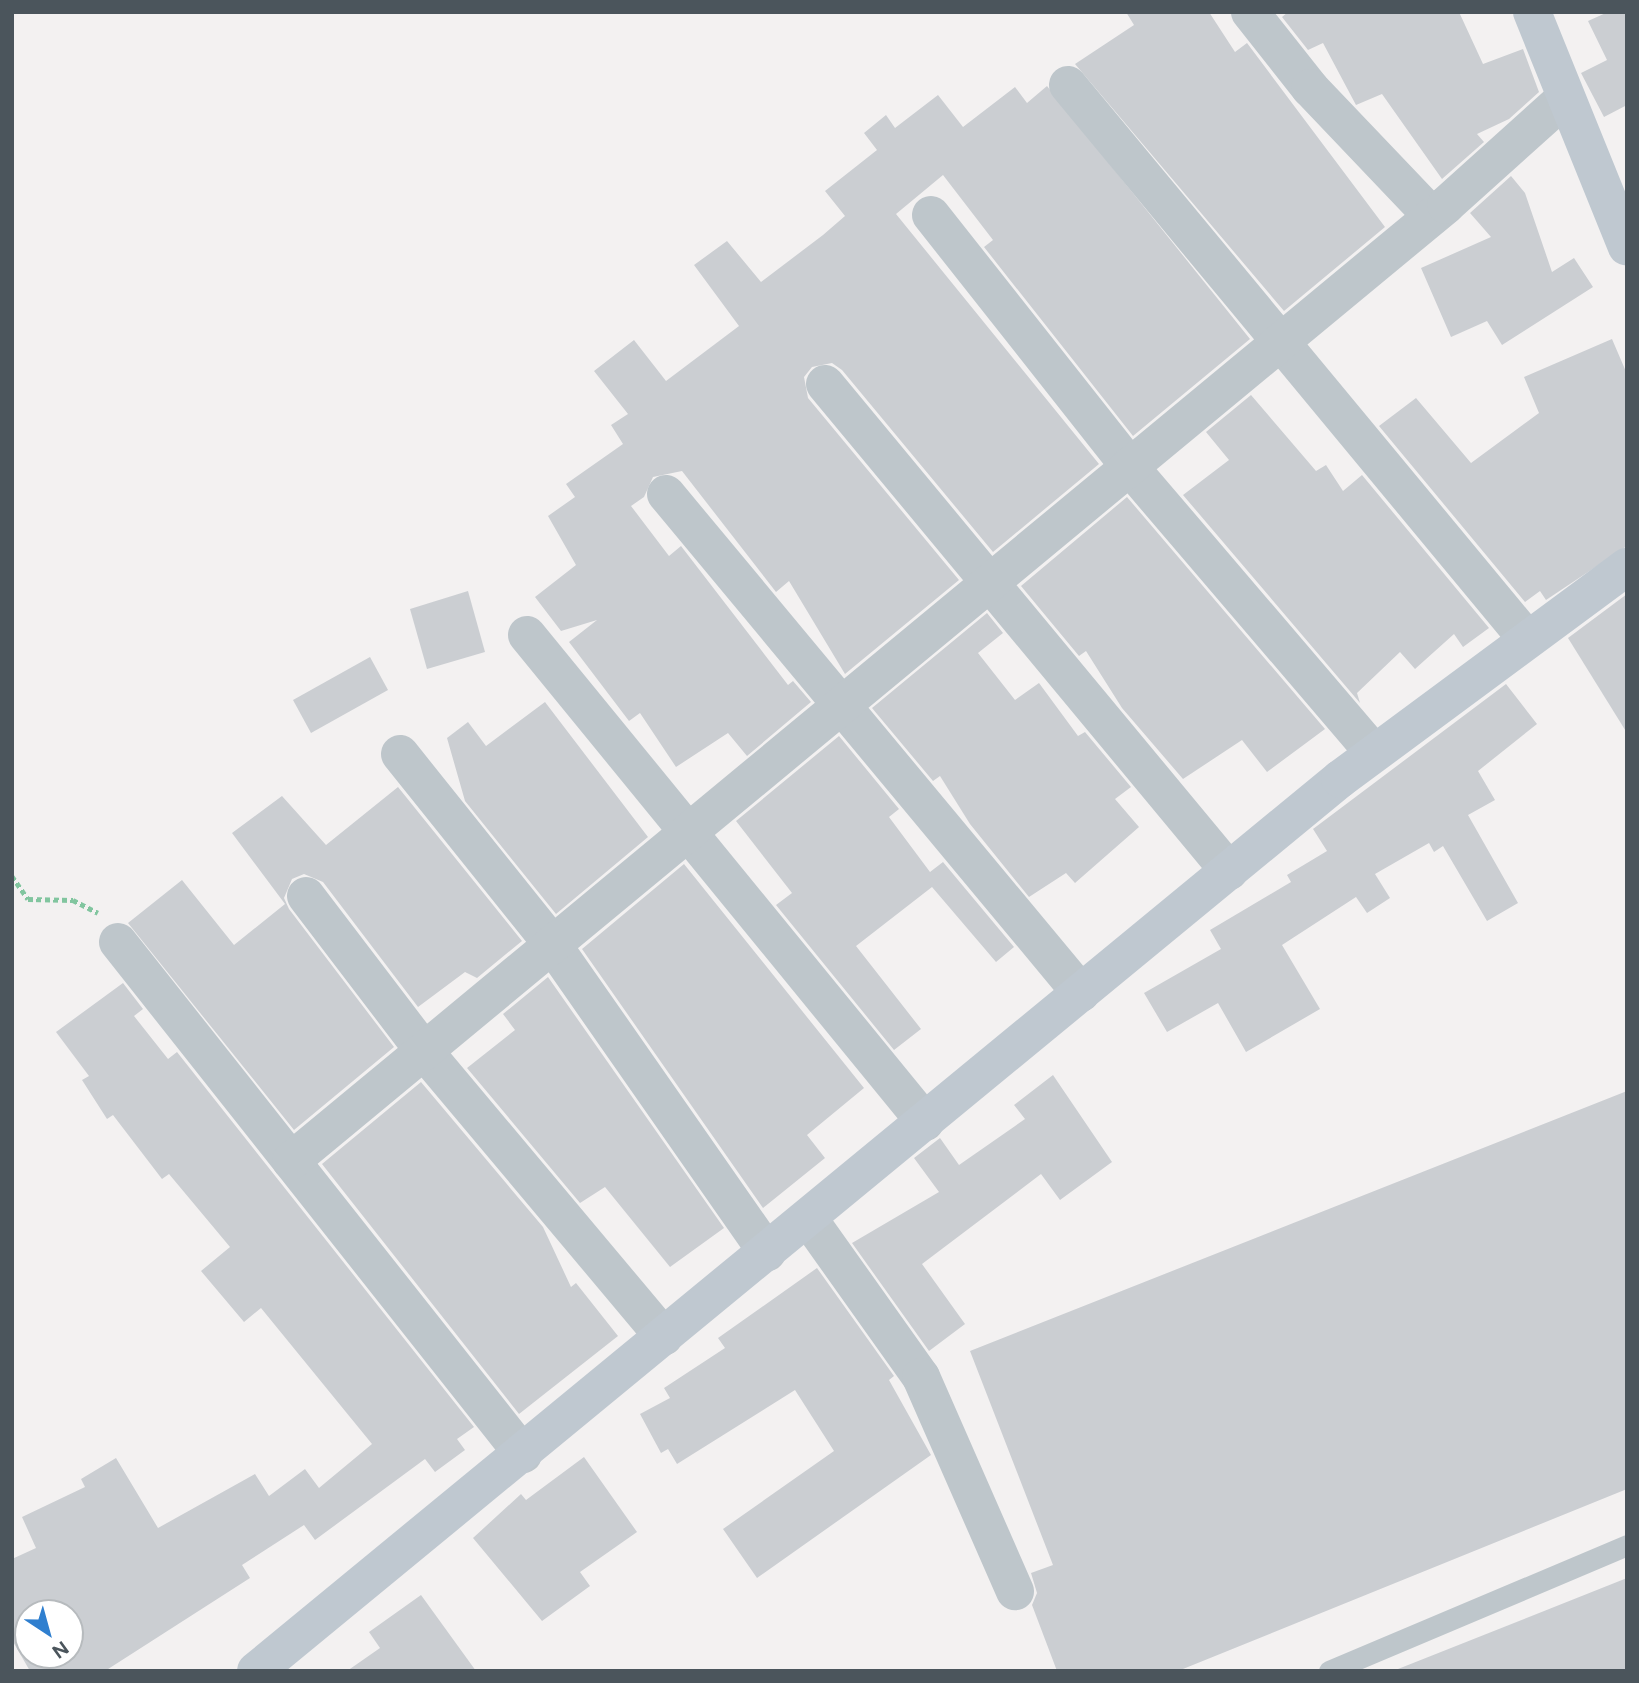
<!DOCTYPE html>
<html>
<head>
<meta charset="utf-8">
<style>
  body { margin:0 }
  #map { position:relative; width:1639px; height:1683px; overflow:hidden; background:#f3f1f1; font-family:Figtree,sans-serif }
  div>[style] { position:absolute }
  .building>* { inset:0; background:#cbced2 }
  .path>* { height:4.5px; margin-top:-2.25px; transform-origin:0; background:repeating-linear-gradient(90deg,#81c59f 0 5px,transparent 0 8.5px) }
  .lane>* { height:21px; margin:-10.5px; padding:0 10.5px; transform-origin:10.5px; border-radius:10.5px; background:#bec6cb }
  .street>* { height:38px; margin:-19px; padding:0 19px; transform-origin:19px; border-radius:19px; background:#bec6cb }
  .secondary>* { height:38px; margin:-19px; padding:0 19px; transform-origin:19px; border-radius:19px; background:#bfc8d0 }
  span { translate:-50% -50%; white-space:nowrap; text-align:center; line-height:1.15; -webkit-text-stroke:7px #fff; paint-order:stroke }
  .frame { position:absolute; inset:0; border:14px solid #4b555c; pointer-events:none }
  .north { position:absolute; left:14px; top:1599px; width:70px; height:70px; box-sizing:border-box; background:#fff; border:2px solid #b7bbbe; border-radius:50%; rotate:144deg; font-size:19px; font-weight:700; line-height:28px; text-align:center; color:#4b555c }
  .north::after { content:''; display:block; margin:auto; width:24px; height:32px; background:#2f7fcf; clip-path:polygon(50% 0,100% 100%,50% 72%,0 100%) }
</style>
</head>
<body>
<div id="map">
  <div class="building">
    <div style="clip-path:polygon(1126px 12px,1209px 12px,1235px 52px,1247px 43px,1385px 227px,1284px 311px,1075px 64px,1134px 25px)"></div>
    <div style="clip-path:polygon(1288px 12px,1459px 12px,1483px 64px,1523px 49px,1539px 92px,1509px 119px,1477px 134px,1484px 142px,1442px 179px,1382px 94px,1356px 105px,1323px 43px,1308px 50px,1282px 17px)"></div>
    <div style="clip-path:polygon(1608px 12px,1627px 12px,1627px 105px,1604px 117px,1581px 73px,1607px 60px,1588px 21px)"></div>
    <div style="clip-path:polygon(1047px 86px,1250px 339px,1133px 436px,984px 247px,993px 240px,943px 175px,896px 214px,1099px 464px,993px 552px,842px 370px,832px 363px,812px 367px,804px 377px,808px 398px,959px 580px,845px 674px,789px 581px,776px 592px,682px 471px,653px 477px,644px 497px,631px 506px,669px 556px,681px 546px,788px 685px,793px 681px,811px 702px,747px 756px,728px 733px,676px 767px,640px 713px,629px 721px,569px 642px,597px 620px,561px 631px,535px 597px,576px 565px,548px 516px,575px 497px,566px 484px,623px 444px,611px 425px,628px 414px,594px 371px,634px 340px,666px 381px,739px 326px,694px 265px,727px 241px,761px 282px,823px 235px,845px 216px,825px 191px,877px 150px,864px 133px,886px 115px,895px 128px,938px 95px,963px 127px,1015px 87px,1027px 103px)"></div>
    <div style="clip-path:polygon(1511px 176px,1525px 193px,1552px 272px,1574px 258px,1593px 287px,1502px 345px,1487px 321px,1451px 337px,1421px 268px,1491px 237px,1470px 213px)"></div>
    <div style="clip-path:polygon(1612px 339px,1627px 374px,1627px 546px,1546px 600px,1540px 591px,1525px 602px,1379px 426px,1416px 398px,1471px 463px,1539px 413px,1524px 377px)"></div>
    <div style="clip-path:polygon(1251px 395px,1316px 471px,1326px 465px,1343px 491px,1362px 475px,1489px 628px,1463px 647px,1454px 634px,1415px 669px,1400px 652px,1357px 693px,1360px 703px,1183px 495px,1229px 460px,1206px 432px)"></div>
    <div style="clip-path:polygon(1127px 497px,1325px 729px,1267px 772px,1242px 740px,1183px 779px,1122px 708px,1086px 651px,1079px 656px,1021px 586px)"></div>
    <div style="clip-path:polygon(468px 591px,485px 652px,427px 669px,410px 609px)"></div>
    <div style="clip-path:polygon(1627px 594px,1627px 733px,1568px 638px)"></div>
    <div style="clip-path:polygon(987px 613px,1003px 633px,978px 653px,1015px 700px,1039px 683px,1078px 736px,1085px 732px,1131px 787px,1115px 799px,1139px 827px,1075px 883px,1066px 873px,1029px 897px,970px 824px,940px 776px,933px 781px,872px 708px)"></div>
    <div style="clip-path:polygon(370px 657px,388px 690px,311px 733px,293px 700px)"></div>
    <div style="clip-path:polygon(1506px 684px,1537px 724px,1478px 771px,1495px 800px,1468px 815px,1518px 903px,1487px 921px,1443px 846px,1434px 852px,1429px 843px,1375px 874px,1390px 898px,1367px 913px,1356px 897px,1282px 945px,1320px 1009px,1246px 1052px,1218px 1003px,1167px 1032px,1144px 993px,1221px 949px,1210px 930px,1291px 882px,1287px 875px,1327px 851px,1313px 829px)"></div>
    <div style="clip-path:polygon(545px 702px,648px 837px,556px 914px,465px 801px,447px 738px,468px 722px,486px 746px)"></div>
    <div style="clip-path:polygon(839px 736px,899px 809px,889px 817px,930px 872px,943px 862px,1014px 947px,996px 962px,932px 887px,856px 946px,921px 1029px,894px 1050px,776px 905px,792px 893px,736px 821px)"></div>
    <div style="clip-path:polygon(398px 787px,522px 941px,477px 978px,465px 972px,418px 1007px,323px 882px,304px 874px,292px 879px,284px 898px,289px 909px,394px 1047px,294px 1130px,128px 923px,182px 880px,234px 945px,285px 904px,232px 833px,282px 796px,326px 845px)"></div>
    <div style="clip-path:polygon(684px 864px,864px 1088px,807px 1135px,825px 1158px,763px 1208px,582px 949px)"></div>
    <div style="clip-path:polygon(548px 977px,724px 1228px,670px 1267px,605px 1187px,580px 1203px,467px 1068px,515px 1030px,503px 1014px)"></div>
    <div style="clip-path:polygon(evenodd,123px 983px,143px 1009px,134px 1016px,168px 1059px,177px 1052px,474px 1427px,457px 1439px,465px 1450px,435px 1472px,425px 1459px,315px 1540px,304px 1525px,242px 1565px,250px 1578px,105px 1671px,30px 1671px,12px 1640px,12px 1559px,36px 1548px,22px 1517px,85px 1487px,81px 1479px,116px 1458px,158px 1528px,255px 1474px,269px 1496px,305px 1469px,319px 1488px,372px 1444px,261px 1308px,244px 1322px,201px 1271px,230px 1247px,169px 1174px,162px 1179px,113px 1115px,107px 1119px,82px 1080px,89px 1076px,56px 1032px,123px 983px,28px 1613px,70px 1613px,70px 1655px,28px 1655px,28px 1613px)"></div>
    <div style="clip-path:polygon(1053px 1075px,1112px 1162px,1060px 1200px,1041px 1174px,922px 1264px,965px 1324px,929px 1351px,852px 1243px,939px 1192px,914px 1158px,940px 1138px,959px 1165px,1025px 1119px,1014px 1105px)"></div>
    <div style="clip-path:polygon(421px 1082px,543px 1227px,571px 1287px,576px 1283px,618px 1336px,519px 1414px,322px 1164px)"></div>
    <div style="clip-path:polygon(1627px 1091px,1627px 1489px,1178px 1671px,1057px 1671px,1032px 1605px,1037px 1593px,1031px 1573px,1053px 1565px,970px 1351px)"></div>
    <div style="clip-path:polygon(817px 1268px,894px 1376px,889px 1380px,931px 1455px,757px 1578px,723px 1529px,834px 1451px,795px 1390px,677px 1464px,668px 1449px,661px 1453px,640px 1414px,670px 1398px,664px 1388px,725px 1348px,718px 1338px)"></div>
    <div style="clip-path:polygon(584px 1457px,637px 1532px,580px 1572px,590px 1586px,542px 1621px,473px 1538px,521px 1494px,526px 1500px)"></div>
    <div style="clip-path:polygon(1627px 1578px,1627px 1671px,1398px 1671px,1398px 1669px)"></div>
    <div style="clip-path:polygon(421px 1595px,476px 1671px,347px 1671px,380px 1648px,369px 1632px)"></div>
  </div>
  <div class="path">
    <div style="left:12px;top:876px;width:28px;rotate:55deg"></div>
    <div style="left:28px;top:899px;width:45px;rotate:1.3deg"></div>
    <div style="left:73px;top:900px;width:28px;rotate:27deg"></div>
  </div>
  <div class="lane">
    <div style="left:1329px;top:1671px;width:324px;rotate:-22.9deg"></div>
  </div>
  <div class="street">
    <div style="left:1250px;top:12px;width:97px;rotate:51.7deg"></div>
    <div style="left:1310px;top:88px;width:177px;rotate:46.4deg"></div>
    <div style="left:1068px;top:85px;width:718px;rotate:50.37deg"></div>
    <div style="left:931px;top:215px;width:320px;rotate:51.7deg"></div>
    <div style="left:1129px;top:466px;width:377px;rotate:49.5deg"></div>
    <div style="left:825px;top:384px;width:633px;rotate:50.32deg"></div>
    <div style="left:666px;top:494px;width:649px;rotate:50.25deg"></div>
    <div style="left:527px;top:635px;width:629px;rotate:50.74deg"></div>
    <div style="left:400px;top:754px;width:243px;rotate:51.3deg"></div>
    <div style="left:552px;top:944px;width:376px;rotate:55.1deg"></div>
    <div style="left:306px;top:896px;width:195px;rotate:52.7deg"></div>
    <div style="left:424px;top:1051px;width:373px;rotate:50deg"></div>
    <div style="left:118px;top:942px;width:653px;rotate:51.66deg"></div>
    <div style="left:291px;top:1161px;width:1499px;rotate:-39.61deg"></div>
    <div style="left:1446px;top:205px;width:161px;rotate:-42deg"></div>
    <div style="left:808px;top:1218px;width:195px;rotate:54.6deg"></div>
    <div style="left:921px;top:1377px;width:234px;rotate:66.3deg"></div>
  </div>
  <div class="secondary">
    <div style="left:1532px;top:12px;width:253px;rotate:68deg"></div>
    <div style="left:256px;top:1671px;width:1404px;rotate:-39.45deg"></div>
    <div style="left:1340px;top:779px;width:357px;rotate:-36.5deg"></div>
  </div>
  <div class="frame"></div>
  <div class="north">N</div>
</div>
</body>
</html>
